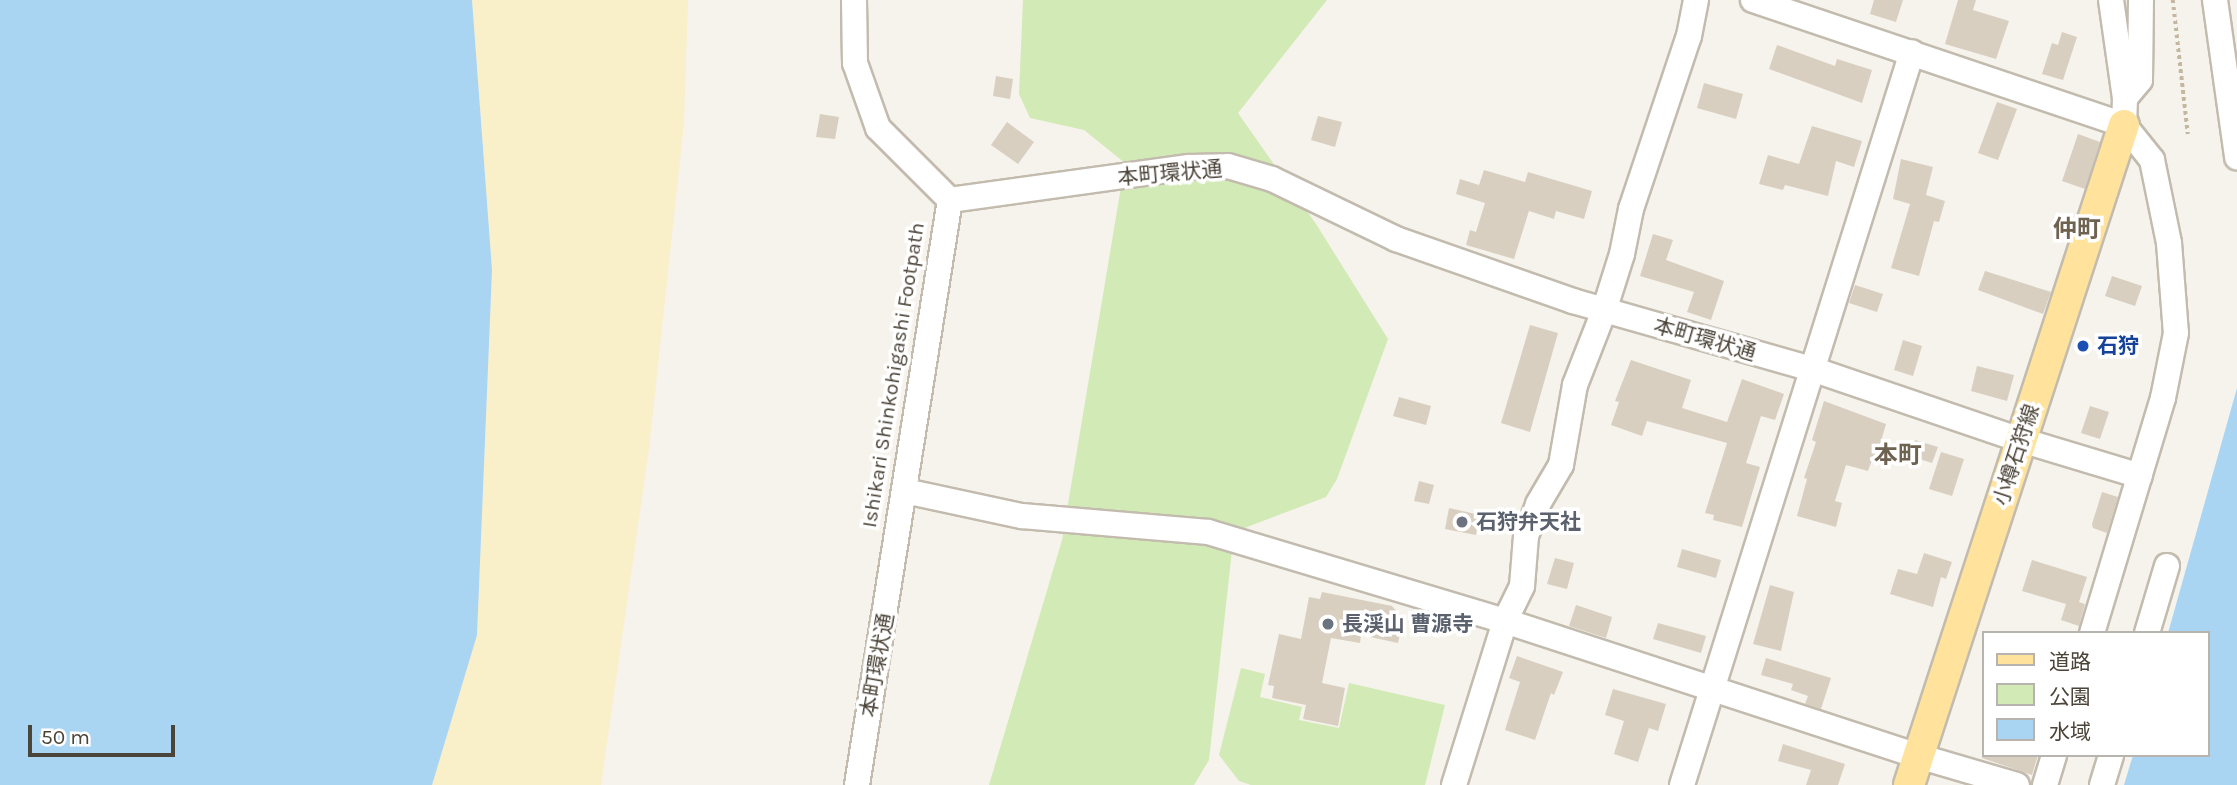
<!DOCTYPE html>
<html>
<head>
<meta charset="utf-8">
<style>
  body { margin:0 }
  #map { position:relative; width:2237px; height:785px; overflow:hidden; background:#f6f3ec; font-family:Karla,"Noto Sans JP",sans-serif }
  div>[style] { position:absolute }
  .green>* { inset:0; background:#d2eab5 }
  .sand>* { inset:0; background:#f9efc9 }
  .water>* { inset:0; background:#a9d4f2 }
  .building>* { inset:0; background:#d8cfc1 }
  .path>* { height:3.5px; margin-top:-1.75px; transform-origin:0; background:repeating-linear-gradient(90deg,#c4b79f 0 3.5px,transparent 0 7px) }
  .roads { filter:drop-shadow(2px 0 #c2bbae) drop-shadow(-2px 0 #c2bbae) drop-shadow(0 2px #c2bbae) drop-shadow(0 -2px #c2bbae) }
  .minor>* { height:24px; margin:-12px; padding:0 12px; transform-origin:12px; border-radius:12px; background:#fff }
  .major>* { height:30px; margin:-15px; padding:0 15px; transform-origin:15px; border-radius:15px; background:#ffe39c }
  .dots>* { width:19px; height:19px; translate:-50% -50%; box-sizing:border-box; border:4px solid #fff; border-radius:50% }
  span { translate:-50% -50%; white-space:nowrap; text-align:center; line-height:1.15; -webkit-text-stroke:7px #fff; paint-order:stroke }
  .street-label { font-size:21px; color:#4b4439 }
  .transit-label { font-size:21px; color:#164399; font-weight:700 }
  .left { translate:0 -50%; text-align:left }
  .worship-label { font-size:21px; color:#5b616d; font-weight:700 }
  .quarter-label { font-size:24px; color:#6e6250; font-weight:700 }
  .legend { position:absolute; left:1982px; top:631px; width:228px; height:126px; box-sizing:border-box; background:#fff; border:2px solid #b7b4b0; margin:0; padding:9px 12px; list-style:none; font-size:21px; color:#4b4439 }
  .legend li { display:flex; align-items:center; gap:14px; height:35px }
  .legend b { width:35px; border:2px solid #b7b4b0 }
  .scale { position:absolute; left:28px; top:725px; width:147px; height:32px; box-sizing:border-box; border:4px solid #4b4439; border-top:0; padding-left:9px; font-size:21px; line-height:24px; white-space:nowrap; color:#4b4439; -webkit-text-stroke:5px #fff; paint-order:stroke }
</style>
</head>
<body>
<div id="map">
  <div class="green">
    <div style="clip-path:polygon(1023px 0,1327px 0,1238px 113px,1316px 224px,1388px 339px,1337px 479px,1326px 497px,1234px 532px,1209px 760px,1194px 785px,989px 785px,1062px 540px,1125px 163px,1084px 130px,1030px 118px,1019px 94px)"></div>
    <div style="clip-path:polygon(1241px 668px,1265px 674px,1260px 697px,1302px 707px,1299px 720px,1339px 728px,1349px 683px,1445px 705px,1425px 785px,1251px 785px,1239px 781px,1219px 755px)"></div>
  </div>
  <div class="sand">
    <div style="clip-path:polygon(472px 0,688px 0,684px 123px,649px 449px,601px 785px,432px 785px,477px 635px,492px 270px)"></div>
  </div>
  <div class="water">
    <div style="clip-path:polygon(0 0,472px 0,492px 270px,477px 635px,432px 785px,0 785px)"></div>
    <div style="clip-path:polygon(2237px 388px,2237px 785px,2124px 785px,2133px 755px,2207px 755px,2207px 633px,2168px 633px)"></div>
  </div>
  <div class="building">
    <div style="clip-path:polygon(1874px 0,1903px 0,1896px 22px,1870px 14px)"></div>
    <div style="clip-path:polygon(1958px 0,1976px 0,1973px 10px,2009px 21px,1996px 59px,1945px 44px)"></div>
    <div style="clip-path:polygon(2062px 32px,2077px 37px,2063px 80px,2042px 74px,2052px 43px,2058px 45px)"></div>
    <div style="clip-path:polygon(1777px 45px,1835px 66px,1837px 59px,1872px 70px,1862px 103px,1769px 69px)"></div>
    <div style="clip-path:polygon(996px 76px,1013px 79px,1010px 99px,993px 96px)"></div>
    <div style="clip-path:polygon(1704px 83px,1743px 94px,1736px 119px,1697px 108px)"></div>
    <div style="clip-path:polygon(1997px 102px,2017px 109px,1998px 160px,1978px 153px)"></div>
    <div style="clip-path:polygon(820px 114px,839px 117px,835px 139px,816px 137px)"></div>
    <div style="clip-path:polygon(1318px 116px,1342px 122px,1335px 147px,1311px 140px)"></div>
    <div style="clip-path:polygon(1007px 122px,1034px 142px,1018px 164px,991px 145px)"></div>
    <div style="clip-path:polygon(1812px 126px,1862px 141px,1854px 167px,1836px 161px,1828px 196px,1785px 185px,1783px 190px,1759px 184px,1768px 155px,1799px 164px)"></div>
    <div style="clip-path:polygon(2078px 134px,2100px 142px,2085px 189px,2062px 181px)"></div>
    <div style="clip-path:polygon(1901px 159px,1933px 167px,1926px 195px,1945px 201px,1939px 222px,1934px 221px,1919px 276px,1891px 268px,1910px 204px,1893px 199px)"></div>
    <div style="clip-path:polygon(1484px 170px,1525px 182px,1528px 172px,1592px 191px,1584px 219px,1556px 211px,1554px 219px,1529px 211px,1514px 259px,1466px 245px,1470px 230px,1476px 232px,1485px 203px,1456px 194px,1460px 179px,1479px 185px)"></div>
    <div style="clip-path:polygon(1653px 234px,1673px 240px,1666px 260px,1724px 281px,1711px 320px,1687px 312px,1694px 292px,1640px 276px)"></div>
    <div style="clip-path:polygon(1985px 271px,2051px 292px,2043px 314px,1978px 290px)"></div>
    <div style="clip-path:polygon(2112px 276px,2142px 286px,2135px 306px,2105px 296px)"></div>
    <div style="clip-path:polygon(1855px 285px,1883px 294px,1877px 312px,1849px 303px)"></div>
    <div style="clip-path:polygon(1530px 325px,1558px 333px,1530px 432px,1501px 423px)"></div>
    <div style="clip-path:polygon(1903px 340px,1922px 346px,1913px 376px,1894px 370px)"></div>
    <div style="clip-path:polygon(1631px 360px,1691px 380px,1682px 408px,1727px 422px,1742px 379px,1784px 394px,1775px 420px,1761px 416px,1746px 463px,1760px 467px,1742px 527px,1713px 520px,1714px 515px,1705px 513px,1727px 443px,1647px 421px,1642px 436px,1611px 425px,1619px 402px,1615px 401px)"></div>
    <div style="clip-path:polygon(1977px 366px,2014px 375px,2007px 401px,1971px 391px)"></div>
    <div style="clip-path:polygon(1399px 397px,1431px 406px,1426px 425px,1393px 416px)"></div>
    <div style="clip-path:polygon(1824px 401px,1886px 424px,1876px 458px,1873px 457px,1868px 471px,1846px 465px,1835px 501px,1842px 503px,1836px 527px,1797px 516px,1807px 479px,1804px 478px,1816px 442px,1812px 440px)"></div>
    <div style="clip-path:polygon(2090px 406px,2109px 412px,2100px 439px,2081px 433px)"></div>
    <div style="clip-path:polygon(1915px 440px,1938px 447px,1932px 463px,1910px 456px)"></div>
    <div style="clip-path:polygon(1941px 452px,1964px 459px,1952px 496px,1929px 489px)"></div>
    <div style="clip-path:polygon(1419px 481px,1434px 485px,1429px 504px,1414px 501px)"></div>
    <div style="clip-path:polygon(2102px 492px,2118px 497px,2107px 533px,2093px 528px,2092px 524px)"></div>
    <div style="clip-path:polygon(1449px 508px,1480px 515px,1476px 535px,1445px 529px)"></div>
    <div style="clip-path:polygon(1682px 549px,1721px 560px,1716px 578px,1677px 567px)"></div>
    <div style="clip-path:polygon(1924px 553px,1952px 562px,1946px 579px,1941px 577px,1933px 607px,1890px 594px,1898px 569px,1917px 574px)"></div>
    <div style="clip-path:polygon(1555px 558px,1574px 563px,1567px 589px,1547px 584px)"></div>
    <div style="clip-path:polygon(2032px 560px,2087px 577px,2079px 602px,2085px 604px,2079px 626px,2061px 620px,2066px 604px,2022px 591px)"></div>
    <div style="clip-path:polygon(1770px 585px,1794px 592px,1781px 651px,1753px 644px)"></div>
    <div style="clip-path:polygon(1322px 592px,1392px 606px,1403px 619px,1398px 643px,1361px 635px,1360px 643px,1331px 638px,1322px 683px,1345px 688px,1338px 726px,1303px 719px,1306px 705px,1272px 698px,1274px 686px,1268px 685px,1279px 634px,1301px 639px,1309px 597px,1320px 599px)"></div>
    <div style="clip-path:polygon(1576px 605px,1612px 617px,1606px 638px,1569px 626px)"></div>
    <div style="clip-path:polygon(1658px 623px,1706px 636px,1701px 653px,1653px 639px)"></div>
    <div style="clip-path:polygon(1517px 656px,1563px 672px,1554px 695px,1551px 693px,1535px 740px,1505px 730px,1520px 682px,1509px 678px)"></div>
    <div style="clip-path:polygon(1766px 658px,1831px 678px,1821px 709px,1805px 704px,1808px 696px,1791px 690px,1793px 684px,1761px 675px)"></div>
    <div style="clip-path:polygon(1613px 689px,1666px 704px,1658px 731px,1649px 728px,1638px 762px,1614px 754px,1624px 721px,1605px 715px)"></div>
    <div style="clip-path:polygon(1783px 744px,1845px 764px,1838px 785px,1806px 785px,1811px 770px,1778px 761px)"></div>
    <div style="clip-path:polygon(1983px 755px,2038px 755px,2032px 775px,1982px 758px)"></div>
  </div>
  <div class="path">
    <div style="left:2173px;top:0;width:135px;rotate:83.6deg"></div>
  </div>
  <div class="roads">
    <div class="minor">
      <div style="left:854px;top:0;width:63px;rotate:89.1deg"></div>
      <div style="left:855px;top:63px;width:69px;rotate:70.5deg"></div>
      <div style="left:878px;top:128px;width:102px;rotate:45deg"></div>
      <div style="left:1753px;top:0;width:391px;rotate:18.6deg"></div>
      <div style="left:2124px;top:125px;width:45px;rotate:51.3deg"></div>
      <div style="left:2152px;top:160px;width:85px;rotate:78.4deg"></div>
      <div style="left:2169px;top:243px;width:90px;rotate:85.6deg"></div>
      <div style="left:2176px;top:333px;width:66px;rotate:101.3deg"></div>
      <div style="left:2163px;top:398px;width:245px;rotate:106.8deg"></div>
      <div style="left:2111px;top:0;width:99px;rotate:81.9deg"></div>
      <div style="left:2125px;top:98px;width:27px;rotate:92deg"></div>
      <div style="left:2215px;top:0;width:159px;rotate:82deg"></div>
      <div style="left:2125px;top:98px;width:23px;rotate:-50deg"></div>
      <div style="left:2140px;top:80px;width:80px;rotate:-89.3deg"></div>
      <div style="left:905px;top:491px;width:120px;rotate:12.1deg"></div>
      <div style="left:1022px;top:516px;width:187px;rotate:4.9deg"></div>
      <div style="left:1208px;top:532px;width:310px;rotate:16.7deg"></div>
      <div style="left:1505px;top:621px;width:435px;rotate:18.1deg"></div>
      <div style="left:1918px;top:756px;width:103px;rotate:16.3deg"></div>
      <div style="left:2147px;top:633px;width:70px;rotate:-73.4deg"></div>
      <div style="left:857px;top:785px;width:592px;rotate:-80.97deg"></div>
      <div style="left:950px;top:200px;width:241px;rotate:-7.9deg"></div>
      <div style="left:1189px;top:167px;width:39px;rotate:-1deg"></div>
      <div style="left:1228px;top:166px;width:46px;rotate:16.5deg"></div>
      <div style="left:1272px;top:179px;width:138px;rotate:25.8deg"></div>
      <div style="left:1396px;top:239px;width:188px;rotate:19.3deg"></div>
      <div style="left:1573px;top:301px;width:248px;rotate:15.9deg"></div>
      <div style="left:1812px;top:369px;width:221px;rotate:18.8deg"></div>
      <div style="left:2021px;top:440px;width:124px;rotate:16.8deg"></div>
      <div style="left:1454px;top:785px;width:172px;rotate:-72.7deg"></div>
      <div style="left:1505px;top:621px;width:39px;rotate:-64deg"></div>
      <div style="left:1522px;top:586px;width:50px;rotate:-85.4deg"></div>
      <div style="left:1526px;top:536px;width:34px;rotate:-69deg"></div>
      <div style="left:1538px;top:504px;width:45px;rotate:-59.5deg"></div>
      <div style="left:1561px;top:465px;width:81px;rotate:-80.1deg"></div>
      <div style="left:1575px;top:385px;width:79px;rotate:-68.6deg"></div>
      <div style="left:1604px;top:311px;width:60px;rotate:-72.5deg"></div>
      <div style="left:1622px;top:254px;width:46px;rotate:-78.7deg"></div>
      <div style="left:1631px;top:209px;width:182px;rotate:-71.5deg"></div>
      <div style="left:1689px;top:36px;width:37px;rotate:-79deg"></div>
      <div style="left:1682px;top:785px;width:768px;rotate:-72.58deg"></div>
      <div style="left:2045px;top:785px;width:31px;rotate:-73deg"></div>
      <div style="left:2102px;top:785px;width:31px;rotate:-73deg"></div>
    </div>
    <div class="major">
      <div style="left:1909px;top:785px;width:694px;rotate:-71.96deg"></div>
    </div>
  </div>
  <div class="dots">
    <div style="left:2083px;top:346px;background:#1a4fb4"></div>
    <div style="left:1462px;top:522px;background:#6b7280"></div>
    <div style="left:1328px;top:624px;background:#6b7280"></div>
  </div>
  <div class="street-label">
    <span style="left:1170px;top:173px;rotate:-5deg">本町環状通</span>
    <span style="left:1705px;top:339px;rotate:16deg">本町環状通</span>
    <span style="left:893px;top:375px;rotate:-81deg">Ishikari Shinkohigashi Footpath</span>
    <span style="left:2016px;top:455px;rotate:-72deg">小樽石狩線</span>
    <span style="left:877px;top:665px;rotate:-80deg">本町環状通</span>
  </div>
  <div class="transit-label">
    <span class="left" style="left:2097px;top:346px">石狩</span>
  </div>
  <div class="worship-label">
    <span class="left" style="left:1476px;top:522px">石狩弁天社</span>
    <span class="left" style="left:1342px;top:624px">長渓山 曹源寺</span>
  </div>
  <div class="quarter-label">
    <span style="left:2077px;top:230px">仲町</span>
    <span style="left:1898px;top:456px">本町</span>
  </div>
  <ul class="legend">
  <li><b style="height:9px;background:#ffe39c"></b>道路</li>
  <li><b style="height:19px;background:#d2eab5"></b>公園</li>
  <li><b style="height:19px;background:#a9d4f2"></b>水域</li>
  </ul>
  <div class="scale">50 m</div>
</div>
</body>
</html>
